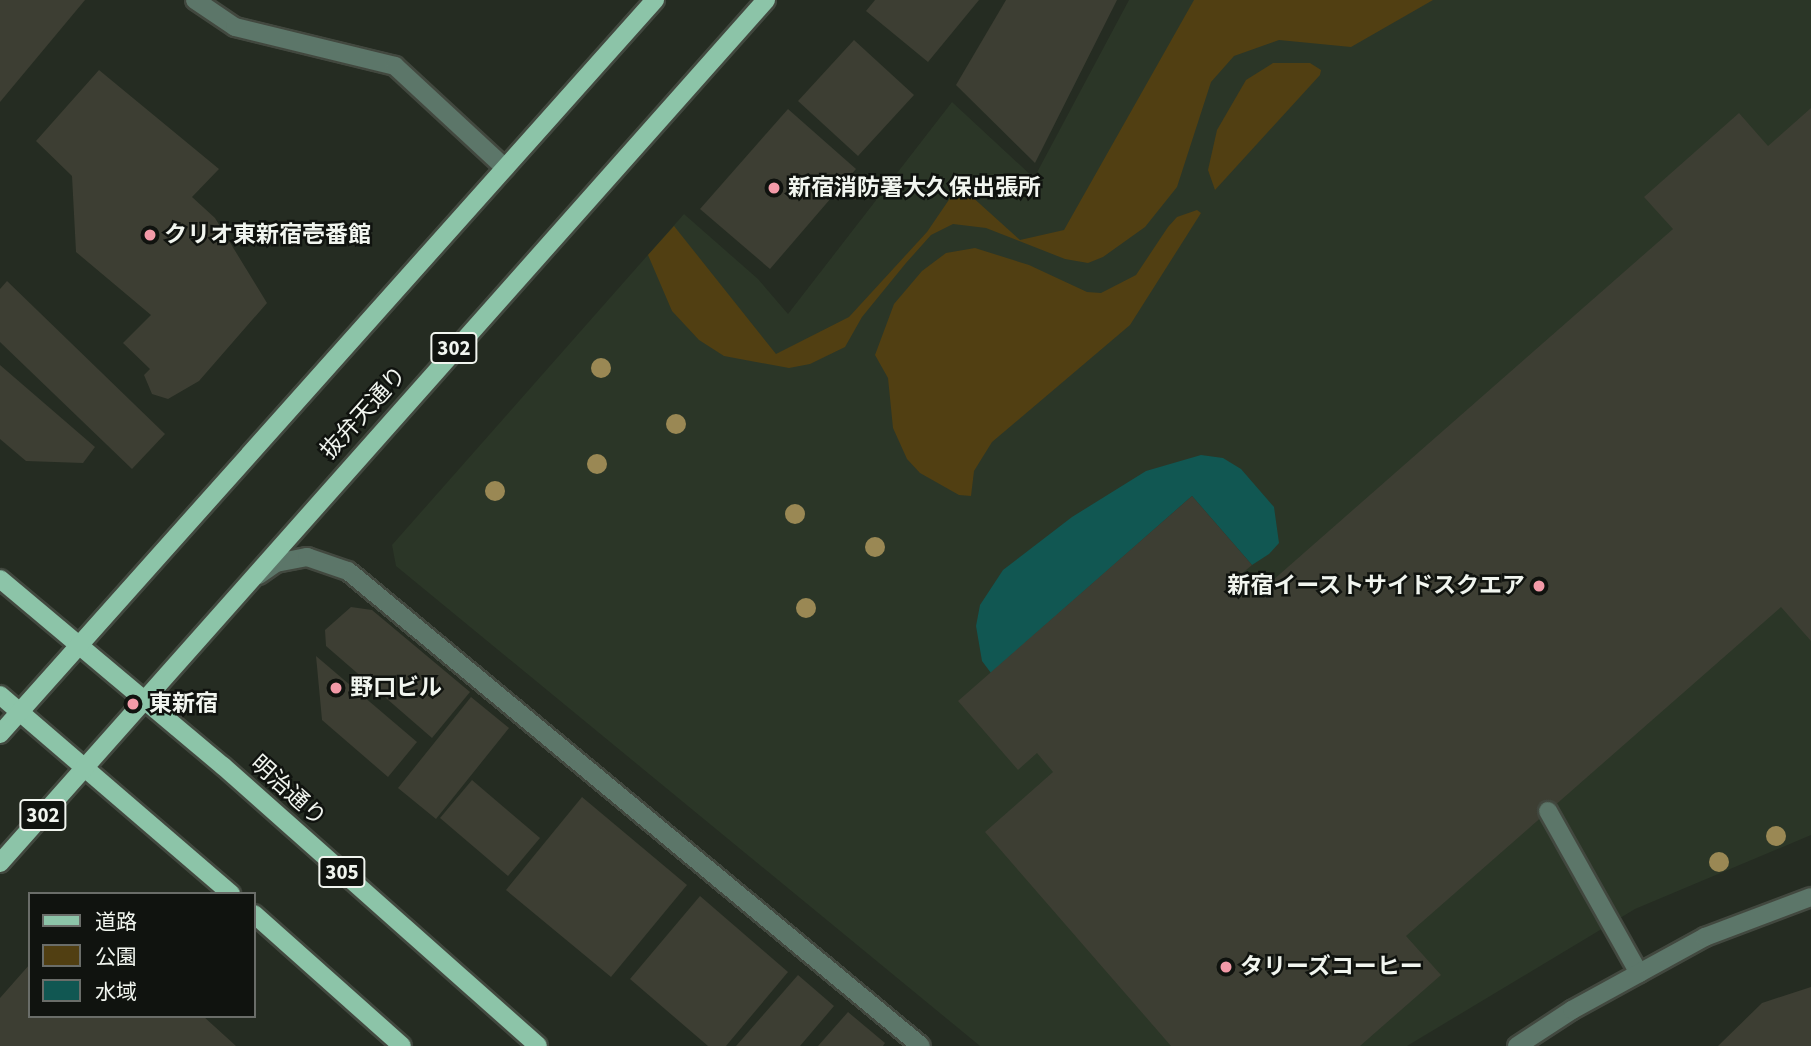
<!DOCTYPE html>
<html>
<head>
<meta charset="utf-8">
<style>
  body { margin:0 }
  #map { position:relative; width:1811px; height:1046px; overflow:hidden; background:#252c22; font-family:"Source Sans 3","Noto Sans JP",sans-serif }
  div>[style] { position:absolute }
  .built>* { inset:0; background:#2b3627 }
  .green>* { inset:0; background:#513f12 }
  .water>* { inset:0; background:#115752 }
  .building>* { inset:0; background:#3d3e33 }
  .roads { filter:drop-shadow(2px 0 #42483f) drop-shadow(-2px 0 #42483f) drop-shadow(0 2px #42483f) drop-shadow(0 -2px #42483f) }
  .minor>* { height:18px; margin:-9px; padding:0 9px; transform-origin:9px; border-radius:9px; background:#5c7669 }
  .major>* { height:18px; margin:-9px; padding:0 9px; transform-origin:9px; border-radius:9px; background:#8cc4a8 }
  .trees>* { width:20px; height:20px; margin:-10px; border-radius:50%; background:#9a8854 }
  .dots>* { width:19px; height:19px; translate:-50% -50%; box-sizing:border-box; border:4px solid #10130f; border-radius:50% }
  span { translate:-50% -50%; white-space:nowrap; text-align:center; line-height:1.15; -webkit-text-stroke:5px #10130f; paint-order:stroke }
  .shield-label span { padding:2px 5px; background:#10130f; border:2px solid; border-radius:5px; -webkit-text-stroke-width:0 }
  .shield-label { font-size:21px; color:#f1f5ef; font-weight:700 }
  .poi-label { font-size:23px; color:#f1f5ef; font-weight:700 }
  .left { translate:0 -50%; text-align:left }
  .right { translate:-100% -50%; text-align:right }
  .street-label { font-size:23px; color:#f1f5ef }
  .legend { position:absolute; left:28px; top:892px; width:228px; height:126px; box-sizing:border-box; background:#10130f; border:2px solid #6a6d69; margin:0; padding:9px 12px; list-style:none; font-size:21px; color:#f1f5ef }
  .legend li { display:flex; align-items:center; gap:14px; height:35px }
  .legend b { width:35px; border:2px solid #6a6d69 }
</style>
</head>
<body>
<div id="map">
  <div class="built">
    <div style="clip-path:polygon(1129px 0,1811px 0,1811px 835px,1635px 909px,1407px 1046px,980px 1046px,396px 566px,392px 545px,684px 214px,758px 279px,788px 314px,952px 102px,1034px 178px)"></div>
  </div>
  <div class="green">
    <div style="clip-path:polygon(1194px 0,1433px 0,1351px 47px,1279px 40px,1234px 56px,1211px 82px,1177px 187px,1145px 227px,1103px 257px,1088px 263px,1065px 259px,986px 228px,953px 224px,931px 235px,906px 263px,862px 317px,845px 347px,810px 364px,789px 368px,724px 356px,699px 340px,672px 311px,648px 255px,674px 226px,776px 354px,849px 317px,927px 232px,959px 185px,1020px 240px,1064px 230px)"></div>
    <div style="clip-path:polygon(1273px 63px,1310px 63px,1321px 70px,1320px 75px,1215px 190px,1208px 170px,1217px 130px,1246px 80px)"></div>
    <div style="clip-path:polygon(1197px 210px,1201px 213px,1130px 325px,992px 442px,974px 471px,971px 496px,959px 495px,920px 473px,907px 459px,893px 428px,888px 378px,875px 355px,894px 304px,922px 271px,946px 253px,975px 248px,1029px 265px,1087px 292px,1101px 293px,1136px 275px,1168px 227px,1177px 217px)"></div>
  </div>
  <div class="water">
    <div style="clip-path:polygon(1201px 455px,1223px 458px,1241px 469px,1274px 507px,1279px 543px,1269px 554px,1252px 565px,1192px 496px,991px 673px,982px 661px,976px 626px,980px 605px,1003px 570px,1072px 517px,1146px 471px)"></div>
  </div>
  <div class="building">
    <div style="clip-path:polygon(0 0,85px 0,0 102px)"></div>
    <div style="clip-path:polygon(875px 0,979px 0,928px 62px,866px 11px)"></div>
    <div style="clip-path:polygon(1006px 0,1117px 0,1035px 163px,956px 85px)"></div>
    <div style="clip-path:polygon(854px 40px,914px 95px,858px 156px,798px 101px)"></div>
    <div style="clip-path:polygon(99px 70px,219px 169px,192px 197px,215px 218px,267px 303px,199px 381px,168px 399px,152px 394px,144px 375px,150px 369px,123px 343px,151px 315px,76px 252px,72px 176px,36px 141px)"></div>
    <div style="clip-path:polygon(1811px 108px,1811px 641px,1781px 607px,1406px 936px,1441px 975px,1360px 1046px,1171px 1046px,985px 832px,1053px 772px,1037px 753px,1018px 770px,958px 701px,1192px 496px,1252px 565px,1239px 576px,1256px 595px,1673px 229px,1644px 197px,1739px 113px,1768px 146px)"></div>
    <div style="clip-path:polygon(788px 109px,856px 169px,770px 269px,700px 209px)"></div>
    <div style="clip-path:polygon(7px 281px,165px 434px,132px 469px,0 342px,0 289px)"></div>
    <div style="clip-path:polygon(0 365px,95px 447px,83px 463px,26px 461px,0 439px)"></div>
    <div style="clip-path:polygon(351px 607px,372px 610px,470px 692px,432px 738px,326px 646px,325px 630px)"></div>
    <div style="clip-path:polygon(316px 656px,417px 742px,388px 777px,322px 720px)"></div>
    <div style="clip-path:polygon(471px 697px,509px 728px,436px 819px,398px 788px)"></div>
    <div style="clip-path:polygon(472px 780px,540px 838px,508px 876px,440px 818px)"></div>
    <div style="clip-path:polygon(582px 797px,687px 885px,611px 977px,506px 890px)"></div>
    <div style="clip-path:polygon(700px 896px,788px 972px,726px 1046px,708px 1046px,630px 979px)"></div>
    <div style="clip-path:polygon(30px 964px,30px 1016px,203px 1016px,236px 1046px,0 1046px,0 998px)"></div>
    <div style="clip-path:polygon(798px 975px,834px 1006px,800px 1046px,736px 1046px)"></div>
    <div style="clip-path:polygon(1811px 987px,1811px 1046px,1718px 1046px,1762px 1003px)"></div>
    <div style="clip-path:polygon(848px 1012px,885px 1043px,883px 1046px,818px 1046px)"></div>
  </div>
  <div class="roads">
    <div class="minor">
      <div style="left:195px;top:0;width:48px;rotate:34deg"></div>
      <div style="left:235px;top:27px;width:165px;rotate:13.7deg"></div>
      <div style="left:395px;top:66px;width:150px;rotate:42.8deg"></div>
      <div style="left:259px;top:575px;width:21px;rotate:-35deg"></div>
      <div style="left:276px;top:563px;width:32px;rotate:-11deg"></div>
      <div style="left:307px;top:557px;width:43px;rotate:18.9deg"></div>
      <div style="left:348px;top:571px;width:744px;rotate:39.66deg"></div>
      <div style="left:1548px;top:811px;width:186px;rotate:60.7deg"></div>
      <div style="left:1517px;top:1046px;width:66px;rotate:-33.2deg"></div>
      <div style="left:1572px;top:1010px;width:152px;rotate:-28.8deg"></div>
      <div style="left:1705px;top:937px;width:113px;rotate:-20.7deg"></div>
    </div>
    <div class="major">
      <div style="left:0;top:579px;width:291px;rotate:40deg"></div>
      <div style="left:223px;top:766px;width:421px;rotate:41.6deg"></div>
      <div style="left:0;top:695px;width:305px;rotate:40.7deg"></div>
      <div style="left:0;top:734px;width:984px;rotate:-48.26deg"></div>
      <div style="left:0;top:863px;width:1154px;rotate:-48.41deg"></div>
      <div style="left:254px;top:914px;width:198px;rotate:41.7deg"></div>
    </div>
  </div>
  <div class="trees">
    <div style="left:601px;top:368px"></div>
    <div style="left:676px;top:424px"></div>
    <div style="left:597px;top:464px"></div>
    <div style="left:495px;top:491px"></div>
    <div style="left:795px;top:514px"></div>
    <div style="left:875px;top:547px"></div>
    <div style="left:806px;top:608px"></div>
    <div style="left:1776px;top:836px"></div>
    <div style="left:1719px;top:862px"></div>
  </div>
  <div class="dots">
    <div style="left:774px;top:188px;background:#f39aa8"></div>
    <div style="left:150px;top:235px;background:#f39aa8"></div>
    <div style="left:1539px;top:586px;background:#f39aa8"></div>
    <div style="left:336px;top:688px;background:#f39aa8"></div>
    <div style="left:133px;top:704px;background:#f39aa8"></div>
    <div style="left:1226px;top:967px;background:#f39aa8"></div>
  </div>
  <div class="shield-label">
    <span style="left:454px;top:348px">302</span>
    <span style="left:43px;top:815px">302</span>
    <span style="left:342px;top:872px">305</span>
  </div>
  <div class="poi-label">
    <span class="left" style="left:788px;top:188px">新宿消防署大久保出張所</span>
    <span class="left" style="left:164px;top:235px">クリオ東新宿壱番館</span>
    <span class="right" style="left:1525px;top:586px">新宿イーストサイドスクエア</span>
    <span class="left" style="left:350px;top:688px">野口ビル</span>
    <span class="left" style="left:149px;top:704px">東新宿</span>
    <span class="left" style="left:1240px;top:967px">タリーズコーヒー</span>
  </div>
  <div class="street-label">
    <span style="left:364px;top:413px;rotate:-48deg">抜弁天通り</span>
    <span style="left:288px;top:791px;rotate:42deg">明治通り</span>
  </div>
  <ul class="legend">
  <li><b style="height:9px;background:#8cc4a8"></b>道路</li>
  <li><b style="height:19px;background:#513f12"></b>公園</li>
  <li><b style="height:19px;background:#115752"></b>水域</li>
  </ul>
</div>
</body>
</html>
